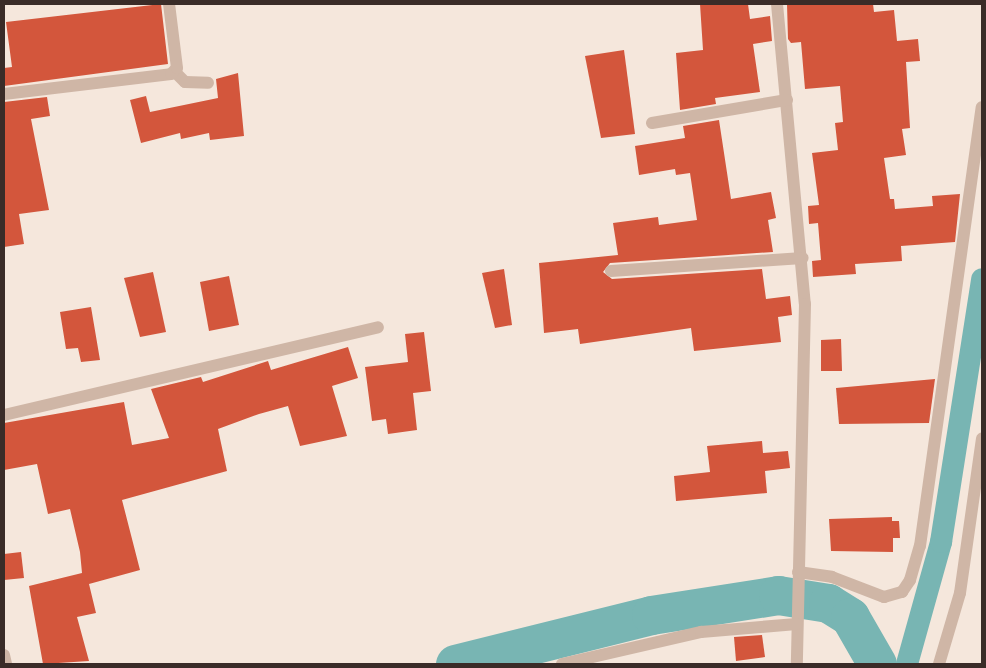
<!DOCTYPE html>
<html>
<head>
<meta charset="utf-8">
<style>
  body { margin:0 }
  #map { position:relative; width:986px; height:668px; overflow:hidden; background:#f5e7dc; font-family:Helvetica,sans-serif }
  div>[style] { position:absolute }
  .canal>* { height:22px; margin:-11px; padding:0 11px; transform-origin:11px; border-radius:11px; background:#78b5b3 }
  .river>* { height:39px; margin:-19.5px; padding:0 19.5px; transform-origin:19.5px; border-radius:19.5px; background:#78b5b3 }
  .building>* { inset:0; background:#d3563c }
  .street>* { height:12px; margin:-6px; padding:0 6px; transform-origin:6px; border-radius:6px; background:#cfb6a6 }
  span { translate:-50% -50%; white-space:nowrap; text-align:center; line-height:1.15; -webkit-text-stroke:5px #fcf2e9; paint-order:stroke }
  .frame { position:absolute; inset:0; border:5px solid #3a2c28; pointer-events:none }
</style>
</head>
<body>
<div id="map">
  <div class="canal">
    <div style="left:907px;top:664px;width:127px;rotate:-74.4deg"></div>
    <div style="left:941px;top:542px;width:266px;rotate:-81.1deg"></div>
  </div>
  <div class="river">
    <div style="left:455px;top:664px;width:202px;rotate:-14deg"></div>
    <div style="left:651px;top:615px;width:129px;rotate:-8.9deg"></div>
    <div style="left:778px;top:595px;width:51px;rotate:9.1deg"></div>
    <div style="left:828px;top:603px;width:26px;rotate:32deg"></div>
    <div style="left:850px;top:617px;width:54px;rotate:60.1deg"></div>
  </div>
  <div class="building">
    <div style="clip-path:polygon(161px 4px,168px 64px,4px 86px,4px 68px,12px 67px,6px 22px)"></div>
    <div style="clip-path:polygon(700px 4px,748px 4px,750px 19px,770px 16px,772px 41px,753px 44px,760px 92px,715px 98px,716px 104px,680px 110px,676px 53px,703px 50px)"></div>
    <div style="clip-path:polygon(787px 4px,873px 4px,874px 12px,894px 10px,897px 41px,918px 39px,920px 61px,906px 62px,910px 128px,902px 129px,906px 155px,884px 158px,890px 199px,894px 199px,895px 209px,933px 206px,932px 196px,960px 194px,955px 242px,901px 246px,902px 261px,855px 264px,856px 274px,813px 277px,812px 261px,821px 260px,818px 223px,809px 224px,808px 206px,819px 205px,812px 153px,838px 150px,835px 123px,843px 122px,840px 86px,805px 89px,801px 42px,791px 43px,788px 39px)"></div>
    <div style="clip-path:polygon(624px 50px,635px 134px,601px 138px,585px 56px)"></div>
    <div style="clip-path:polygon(238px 73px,244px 136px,210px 140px,209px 133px,181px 139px,180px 133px,141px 143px,130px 100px,146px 96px,150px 112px,218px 98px,216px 79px)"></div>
    <div style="clip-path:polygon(47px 97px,50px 116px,31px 119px,49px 210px,19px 214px,24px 244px,4px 247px,4px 102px)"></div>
    <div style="clip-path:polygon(719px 120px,731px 199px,771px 192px,776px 218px,768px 220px,773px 252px,610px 263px,603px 272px,612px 279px,762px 269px,766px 299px,790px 296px,792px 315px,778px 317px,781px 342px,694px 351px,691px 328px,580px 344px,578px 329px,544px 333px,539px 263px,618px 255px,613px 223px,658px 217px,659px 225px,697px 220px,690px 173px,676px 175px,675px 169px,639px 175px,635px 146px,685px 138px,683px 126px)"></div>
    <div style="clip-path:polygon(504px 269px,512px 325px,495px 328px,482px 273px)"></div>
    <div style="clip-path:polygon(153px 272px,166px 332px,140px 337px,124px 278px)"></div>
    <div style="clip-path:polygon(229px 276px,239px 325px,209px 331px,200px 282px)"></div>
    <div style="clip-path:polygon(91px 307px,100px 360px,81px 362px,78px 348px,66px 349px,60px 312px)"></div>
    <div style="clip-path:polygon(424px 332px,431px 391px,413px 393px,417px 430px,388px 434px,386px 419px,372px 421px,365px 367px,408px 362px,405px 334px)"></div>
    <div style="clip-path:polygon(841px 339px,842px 371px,821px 371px,821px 340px)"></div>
    <div style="clip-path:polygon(348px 347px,358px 378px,332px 386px,347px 436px,300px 446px,288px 406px,259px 414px,218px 429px,227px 471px,122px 500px,140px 570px,89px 584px,96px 613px,77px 617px,89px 661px,43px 664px,29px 586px,82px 573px,80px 552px,70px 509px,48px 514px,37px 464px,4px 470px,4px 423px,124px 402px,132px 445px,169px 438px,151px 389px,201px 377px,203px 382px,268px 361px,271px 370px)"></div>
    <div style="clip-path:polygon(935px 379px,929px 423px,839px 424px,836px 388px)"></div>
    <div style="clip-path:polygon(762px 441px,763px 453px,788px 451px,790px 468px,765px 471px,767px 493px,676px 501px,674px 476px,710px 472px,707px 446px)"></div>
    <div style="clip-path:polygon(892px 517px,892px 521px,899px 521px,900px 538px,893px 538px,893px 552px,831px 551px,829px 519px)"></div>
    <div style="clip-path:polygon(21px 552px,24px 578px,4px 580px,4px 554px)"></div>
    <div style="clip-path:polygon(762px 635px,765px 657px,736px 661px,734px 637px)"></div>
  </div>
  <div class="street">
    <div style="left:777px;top:4px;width:301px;rotate:84.7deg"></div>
    <div style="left:805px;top:304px;width:360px;rotate:91.3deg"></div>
    <div style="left:175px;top:72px;width:14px;rotate:45deg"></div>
    <div style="left:185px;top:82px;width:23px;rotate:2deg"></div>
    <div style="left:4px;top:94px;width:168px;rotate:-6.8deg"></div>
    <div style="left:171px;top:74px;width:8px;rotate:-45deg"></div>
    <div style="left:177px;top:68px;width:64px;rotate:-97.1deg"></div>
    <div style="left:652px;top:123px;width:137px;rotate:-9.7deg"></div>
    <div style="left:611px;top:271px;width:192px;rotate:-3.9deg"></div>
    <div style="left:4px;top:415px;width:384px;rotate:-13.2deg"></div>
    <div style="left:798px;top:572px;width:34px;rotate:8deg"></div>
    <div style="left:832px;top:577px;width:56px;rotate:21deg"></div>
    <div style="left:884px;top:597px;width:19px;rotate:-16deg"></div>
    <div style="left:902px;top:592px;width:14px;rotate:-56deg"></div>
    <div style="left:910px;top:580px;width:35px;rotate:-74deg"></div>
    <div style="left:920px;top:546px;width:443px;rotate:-82deg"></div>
    <div style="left:4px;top:655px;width:9px;rotate:77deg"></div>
    <div style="left:562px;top:664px;width:143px;rotate:-13deg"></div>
    <div style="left:701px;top:632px;width:96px;rotate:-4.8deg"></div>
    <div style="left:939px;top:664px;width:74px;rotate:-73.5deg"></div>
    <div style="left:960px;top:593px;width:156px;rotate:-81.9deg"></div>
  </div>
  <div class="frame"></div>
</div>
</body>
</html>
